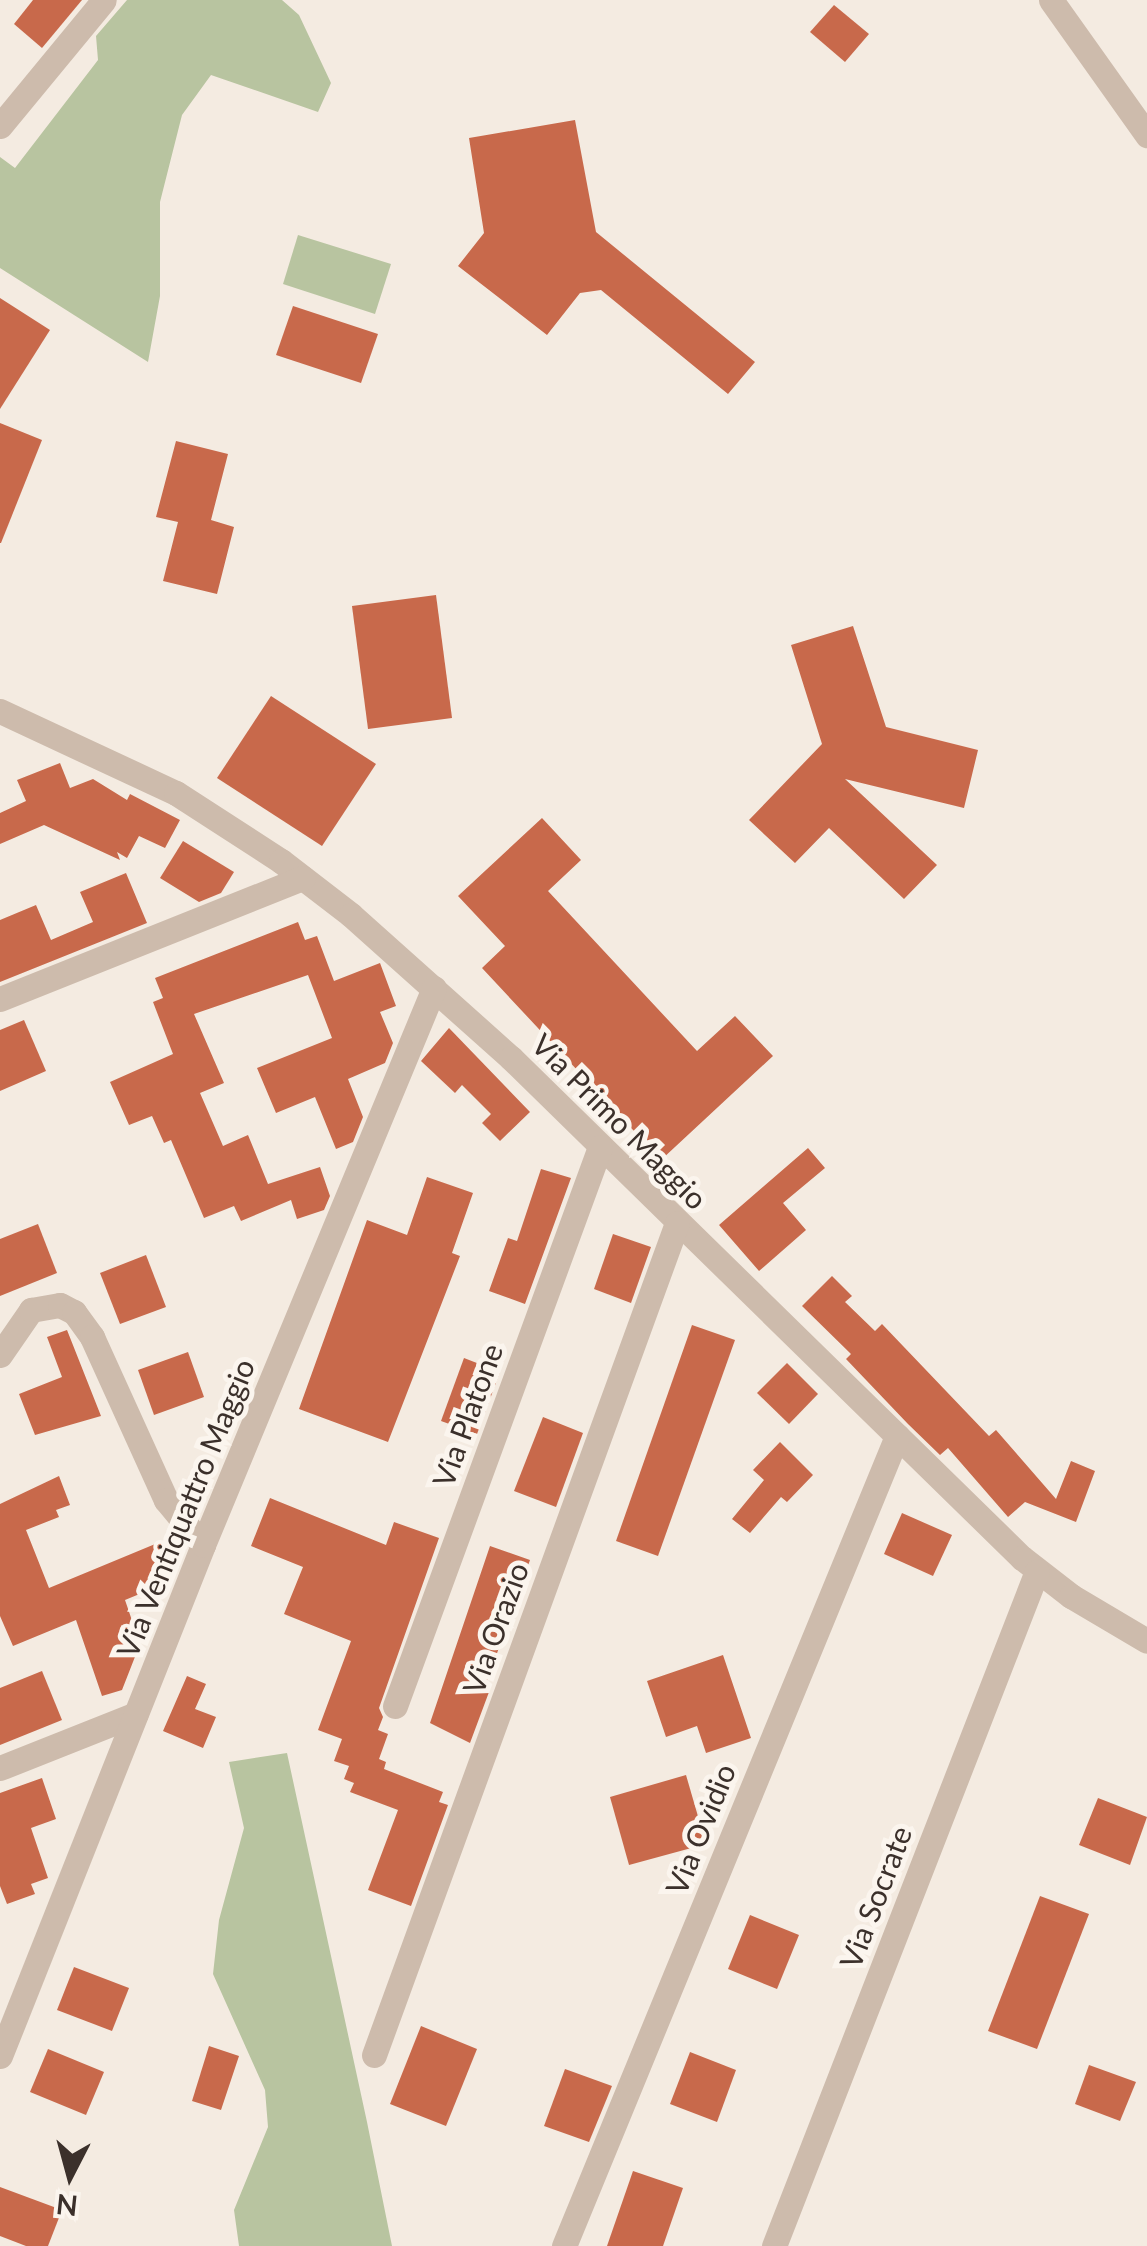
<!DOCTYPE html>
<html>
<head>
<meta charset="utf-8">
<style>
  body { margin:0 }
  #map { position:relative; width:1147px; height:2246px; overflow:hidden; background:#f4ebe1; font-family:Lato,sans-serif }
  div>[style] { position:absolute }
  .green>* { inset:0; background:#b8c4a0 }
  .building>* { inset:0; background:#c8694b }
  .minor>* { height:25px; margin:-12.5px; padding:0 12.5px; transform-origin:12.5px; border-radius:12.5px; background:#cdbbac }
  span { translate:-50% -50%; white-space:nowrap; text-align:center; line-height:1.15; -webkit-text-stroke:10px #fbf5ee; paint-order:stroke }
  .street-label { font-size:30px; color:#3b302b }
  .north { position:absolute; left:20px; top:2126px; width:100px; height:100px; -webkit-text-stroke:8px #fbf5ee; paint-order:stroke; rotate:186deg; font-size:28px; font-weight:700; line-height:40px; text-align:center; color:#3b302b }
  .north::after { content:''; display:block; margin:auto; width:35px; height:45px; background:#3b302b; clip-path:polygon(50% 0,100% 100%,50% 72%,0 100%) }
</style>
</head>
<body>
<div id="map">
  <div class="green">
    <div style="clip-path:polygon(127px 0,282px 0,299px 15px,331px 83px,318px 112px,211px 75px,182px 115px,160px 202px,160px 296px,148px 362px,0 268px,0 157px,15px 168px,98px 60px,96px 36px)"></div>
    <div style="clip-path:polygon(298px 235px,391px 264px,375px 314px,283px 284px)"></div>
    <div style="clip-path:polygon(287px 1753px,367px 2122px,392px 2246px,239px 2246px,234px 2210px,268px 2127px,265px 2090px,213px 1974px,219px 1920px,244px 1828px,229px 1762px)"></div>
  </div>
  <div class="building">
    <div style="clip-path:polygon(33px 0,82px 0,42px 48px,14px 24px)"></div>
    <div style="clip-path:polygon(834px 5px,869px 34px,845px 62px,810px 32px)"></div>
    <div style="clip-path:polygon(575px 120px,596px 232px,755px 362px,728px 394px,601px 290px,580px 293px,547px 335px,458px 266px,484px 233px,469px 138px)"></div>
    <div style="clip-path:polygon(0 298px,50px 330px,0 409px)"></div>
    <div style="clip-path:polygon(293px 306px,378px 334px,361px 383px,276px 355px)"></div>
    <div style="clip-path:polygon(0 423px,42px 440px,1px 543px,0 543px)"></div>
    <div style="clip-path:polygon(176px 441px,228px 454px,211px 520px,234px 527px,217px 594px,163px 581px,178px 522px,156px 517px)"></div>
    <div style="clip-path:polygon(436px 595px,452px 718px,368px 729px,352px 606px)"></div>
    <div style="clip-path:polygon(853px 626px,886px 727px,978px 750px,964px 808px,845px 779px,937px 865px,904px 899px,829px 828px,795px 863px,749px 820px,822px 744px,791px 645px)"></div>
    <div style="clip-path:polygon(271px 696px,376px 764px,322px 846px,217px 778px)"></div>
    <div style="clip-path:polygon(60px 763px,70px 788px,93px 779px,127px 800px,130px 794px,180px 820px,165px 848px,139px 836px,127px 858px,117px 852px,120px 860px,44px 825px,0 844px,0 813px,26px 801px,17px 780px)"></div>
    <div style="clip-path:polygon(542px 818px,581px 860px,548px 891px,697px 1051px,735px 1016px,773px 1056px,661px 1160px,482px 968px,505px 946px,458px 896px)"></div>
    <div style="clip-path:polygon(183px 841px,234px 872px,221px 893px,199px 902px,160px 878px)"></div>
    <div style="clip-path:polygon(126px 873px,147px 923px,0 982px,0 920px,36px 905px,51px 940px,93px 922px,80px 892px)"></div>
    <div style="clip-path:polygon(298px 922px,305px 940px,317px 936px,334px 981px,380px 963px,396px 1006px,380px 1012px,393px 1043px,385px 1063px,348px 1079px,363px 1117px,353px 1142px,336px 1149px,315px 1097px,276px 1113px,257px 1068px,332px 1038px,308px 975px,194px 1014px,224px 1083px,200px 1093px,223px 1146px,248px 1135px,268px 1184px,320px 1167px,330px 1196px,324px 1210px,297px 1219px,291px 1200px,241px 1221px,234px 1206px,204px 1218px,171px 1140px,164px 1143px,152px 1116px,129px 1125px,110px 1082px,173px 1054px,153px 1002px,163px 998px,155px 978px)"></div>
    <div style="clip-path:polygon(24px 1020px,46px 1071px,0 1091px,0 1030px)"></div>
    <div style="clip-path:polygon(449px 1028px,530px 1112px,500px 1141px,482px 1123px,491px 1114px,462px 1085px,455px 1093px,421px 1061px)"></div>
    <div style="clip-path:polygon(808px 1148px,825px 1168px,783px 1203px,806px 1230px,759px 1271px,719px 1225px)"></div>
    <div style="clip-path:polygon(541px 1169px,571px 1178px,525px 1304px,489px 1291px,508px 1238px,517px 1241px)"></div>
    <div style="clip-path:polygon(427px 1177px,473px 1193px,452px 1253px,460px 1256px,388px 1442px,299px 1409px,367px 1220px,407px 1235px)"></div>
    <div style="clip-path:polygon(38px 1224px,57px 1273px,0 1296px,0 1239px)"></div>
    <div style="clip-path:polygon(613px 1234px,651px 1247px,631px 1303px,594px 1289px)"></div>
    <div style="clip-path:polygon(146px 1255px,166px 1307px,120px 1324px,100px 1273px)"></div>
    <div style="clip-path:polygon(832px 1276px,852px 1296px,845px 1302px,875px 1331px,882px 1324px,989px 1436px,996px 1430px,1056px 1499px,1071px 1461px,1095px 1471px,1076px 1522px,1025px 1502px,1008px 1517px,948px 1448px,940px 1455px,908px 1424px,846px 1359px,851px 1354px,802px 1306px)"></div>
    <div style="clip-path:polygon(692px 1325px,735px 1340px,658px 1556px,616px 1541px)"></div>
    <div style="clip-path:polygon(67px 1330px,101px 1416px,35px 1435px,19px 1394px,62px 1377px,47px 1337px)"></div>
    <div style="clip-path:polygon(188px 1352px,204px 1397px,154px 1415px,138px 1370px)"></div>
    <div style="clip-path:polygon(464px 1358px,500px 1372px,477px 1434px,441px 1421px)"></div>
    <div style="clip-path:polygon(787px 1363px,818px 1394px,789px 1424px,757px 1393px)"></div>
    <div style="clip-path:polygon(543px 1417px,583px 1433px,556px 1507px,514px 1491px)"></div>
    <div style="clip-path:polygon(780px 1442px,813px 1475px,787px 1502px,781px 1497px,750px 1533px,732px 1519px,764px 1480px,753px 1470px)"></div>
    <div style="clip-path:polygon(59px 1476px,70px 1505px,56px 1510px,59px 1517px,26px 1530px,49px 1588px,160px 1542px,174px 1574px,171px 1581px,125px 1600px,140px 1644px,122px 1690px,102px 1696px,76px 1620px,13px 1646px,0 1616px,0 1504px)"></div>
    <div style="clip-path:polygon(270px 1498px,386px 1545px,394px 1522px,439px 1538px,379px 1708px,383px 1717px,378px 1730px,388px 1734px,379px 1759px,386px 1762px,384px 1769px,443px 1792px,439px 1802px,448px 1805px,411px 1906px,368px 1890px,398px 1810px,350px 1792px,354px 1783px,344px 1779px,349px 1766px,334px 1761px,342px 1739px,318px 1730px,351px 1641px,284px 1614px,303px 1567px,251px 1546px)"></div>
    <div style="clip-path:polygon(902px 1513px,952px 1535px,933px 1576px,884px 1554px)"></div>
    <div style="clip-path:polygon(490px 1546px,530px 1560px,484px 1690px,489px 1692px,470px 1743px,430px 1723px)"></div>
    <div style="clip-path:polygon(723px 1655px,751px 1738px,706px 1753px,697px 1726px,666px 1737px,647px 1681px)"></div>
    <div style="clip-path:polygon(42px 1671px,62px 1720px,0 1745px,0 1688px)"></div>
    <div style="clip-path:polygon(187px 1676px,206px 1684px,195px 1709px,216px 1717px,203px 1748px,163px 1731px)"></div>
    <div style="clip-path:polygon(686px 1775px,706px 1844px,629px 1865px,610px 1797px)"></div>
    <div style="clip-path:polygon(42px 1778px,56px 1819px,31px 1828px,48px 1878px,31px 1884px,35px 1894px,7px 1904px,0 1886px,0 1793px)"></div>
    <div style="clip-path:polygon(1098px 1798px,1147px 1817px,1130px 1865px,1079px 1845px)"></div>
    <div style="clip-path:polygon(1040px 1896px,1089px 1914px,1037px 2049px,988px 2031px)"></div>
    <div style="clip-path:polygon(750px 1915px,799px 1935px,777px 1989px,728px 1969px)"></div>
    <div style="clip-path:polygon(74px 1967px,129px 1988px,112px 2031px,57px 2010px)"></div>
    <div style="clip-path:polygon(421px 2026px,477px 2049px,446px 2126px,390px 2104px)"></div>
    <div style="clip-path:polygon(209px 2046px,239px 2056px,221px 2110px,192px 2101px)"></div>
    <div style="clip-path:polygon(48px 2049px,104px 2072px,86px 2115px,30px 2092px)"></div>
    <div style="clip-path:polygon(690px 2052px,736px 2070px,717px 2122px,670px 2104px)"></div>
    <div style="clip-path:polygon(1089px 2065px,1136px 2082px,1120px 2121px,1075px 2104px)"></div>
    <div style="clip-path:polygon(565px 2069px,612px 2086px,589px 2142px,544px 2126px)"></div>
    <div style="clip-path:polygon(633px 2171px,683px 2188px,663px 2246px,607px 2246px)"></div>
    <div style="clip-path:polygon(0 2187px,62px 2210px,48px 2246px,26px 2246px,0 2236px)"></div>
  </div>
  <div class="minor">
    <div style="left:1051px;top:0;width:166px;rotate:54.6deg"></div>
    <div style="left:0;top:126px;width:163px;rotate:-50.5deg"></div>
    <div style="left:0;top:711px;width:194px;rotate:25deg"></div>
    <div style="left:176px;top:793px;width:125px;rotate:32.9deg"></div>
    <div style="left:281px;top:861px;width:88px;rotate:37.6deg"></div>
    <div style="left:351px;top:915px;width:215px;rotate:41.8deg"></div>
    <div style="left:511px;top:1058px;width:715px;rotate:44.38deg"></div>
    <div style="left:1022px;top:1558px;width:62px;rotate:37.8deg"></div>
    <div style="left:1071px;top:1596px;width:88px;rotate:30.6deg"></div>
    <div style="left:0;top:999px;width:326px;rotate:-21.8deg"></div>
    <div style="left:0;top:1355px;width:55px;rotate:-55.4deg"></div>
    <div style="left:31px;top:1310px;width:29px;rotate:-10deg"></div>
    <div style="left:60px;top:1305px;width:16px;rotate:27deg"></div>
    <div style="left:74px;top:1312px;width:31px;rotate:54deg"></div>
    <div style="left:92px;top:1337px;width:179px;rotate:65.6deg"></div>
    <div style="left:166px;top:1500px;width:58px;rotate:50.6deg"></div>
    <div style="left:395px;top:1706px;width:595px;rotate:-69.86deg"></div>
    <div style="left:0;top:1768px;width:146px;rotate:-21.7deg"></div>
    <div style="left:374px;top:2055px;width:885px;rotate:-69.99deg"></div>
    <div style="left:0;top:2056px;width:550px;rotate:-68.33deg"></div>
    <div style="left:203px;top:1545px;width:603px;rotate:-67.48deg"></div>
    <div style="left:564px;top:2246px;width:876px;rotate:-67.65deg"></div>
    <div style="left:774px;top:2246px;width:724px;rotate:-68.71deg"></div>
  </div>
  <div class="street-label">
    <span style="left:620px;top:1121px;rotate:45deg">Via Primo Maggio</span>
    <span style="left:467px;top:1415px;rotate:-70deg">Via Platone</span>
    <span style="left:185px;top:1508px;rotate:-68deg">Via Ventiquattro Maggio</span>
    <span style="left:495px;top:1628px;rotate:-70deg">Via Orazio</span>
    <span style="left:700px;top:1829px;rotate:-68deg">Via Ovidio</span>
    <span style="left:875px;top:1897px;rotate:-69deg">Via Socrate</span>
  </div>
  <div class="north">N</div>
</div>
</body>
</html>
